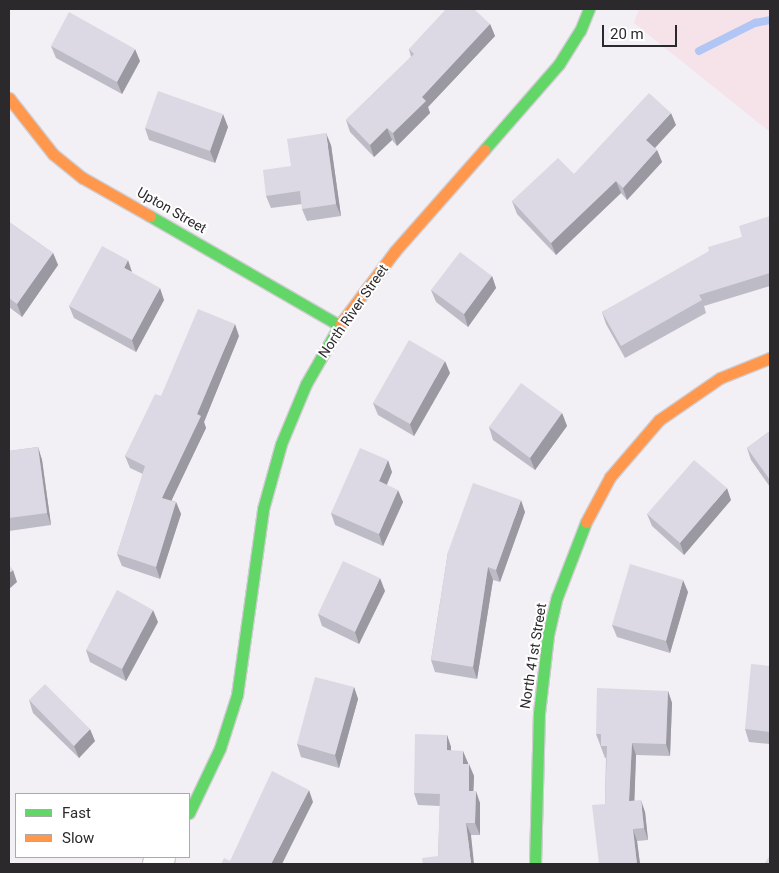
<!DOCTYPE html>
<html>
<head>
<meta charset="utf-8">
<style>
  body { margin:0 }
  #map { position:relative; width:779px; height:873px; overflow:hidden; background:#f2eff5; font-family:Roboto,sans-serif }
  div>[style] { position:absolute }
  .green>* { inset:0; background:#f6e3ea }
  .stream>* { height:8px; margin:-4px; padding:0 4px; transform-origin:4px; border-radius:4px; background:#b2c6f6 }
  .roads { filter:drop-shadow(1px 0 #cfcdd1) drop-shadow(-1px 0 #cfcdd1) drop-shadow(0 1px #cfcdd1) drop-shadow(0 -1px #cfcdd1) }
  .street>* { height:28px; margin:-14px; padding:0 14px; transform-origin:14px; border-radius:14px; background:#fdfdfe }
  .fast>* { height:11px; margin:-5.5px; padding:0 5.5px; transform-origin:5.5px; border-radius:5.5px; background:#63d668 }
  .slow>* { height:11px; margin:-5.5px; padding:0 5.5px; transform-origin:5.5px; border-radius:5.5px; background:#ff974d }
  .wall>* { inset:0; background:#bdbbc5 }
  .shaded-wall>* { inset:0; background:#9a98a0 }
  .building>* { inset:0; background:#dcd9e5 }
  span { translate:-50% -50%; white-space:nowrap; text-align:center; line-height:1.15; -webkit-text-stroke:4px #fff; paint-order:stroke }
  .street-label { font-size:14px; color:#2b292c }
  .frame { position:absolute; inset:0; border:10px solid #2b292c; pointer-events:none }
  .legend { position:absolute; left:15px; top:793px; width:175px; height:65px; box-sizing:border-box; background:#fff; border:1px solid #aaa9ab; margin:0; padding:6px 9px; list-style:none; font-size:15px; color:#2b292c }
  .legend li { display:flex; align-items:center; gap:10px; height:25px }
  .legend b { width:25px; border:1px solid #aaa9ab }
  .scale { position:absolute; left:602px; top:25px; width:75px; height:22px; box-sizing:border-box; border:2px solid #2b292c; border-top:0; padding-left:6px; font-size:15px; line-height:18px; white-space:nowrap; color:#2b292c; -webkit-text-stroke:4px #fff; paint-order:stroke }
</style>
</head>
<body>
<div id="map">
  <div class="green">
    <div style="clip-path:polygon(639px 9px,770px 9px,770px 132px,634px 23px)"></div>
  </div>
  <div class="stream">
    <div style="left:699px;top:51px;width:63px;rotate:-26.6deg"></div>
    <div style="left:755px;top:23px;width:15px;rotate:-11deg"></div>
  </div>
  <div class="roads">
    <div class="street">
      <div style="left:157px;top:864px;width:8px;rotate:-60deg"></div>
    </div>
    <div class="fast">
      <div style="left:484px;top:150px;width:114px;rotate:-48.9deg"></div>
      <div style="left:559px;top:64px;width:39px;rotate:-58deg"></div>
      <div style="left:580px;top:31px;width:24px;rotate:-68deg"></div>
      <div style="left:150px;top:216px;width:218px;rotate:30deg"></div>
      <div style="left:189px;top:813px;width:72px;rotate:-64.5deg"></div>
      <div style="left:220px;top:748px;width:56px;rotate:-72.2deg"></div>
      <div style="left:237px;top:695px;width:188px;rotate:-82deg"></div>
      <div style="left:263px;top:509px;width:67px;rotate:-74.5deg"></div>
      <div style="left:281px;top:444px;width:65px;rotate:-67.4deg"></div>
      <div style="left:306px;top:384px;width:70px;rotate:-60.2deg"></div>
      <div style="left:535px;top:864px;width:151px;rotate:-88.5deg"></div>
      <div style="left:539px;top:713px;width:79px;rotate:-83.4deg"></div>
      <div style="left:548px;top:635px;width:39px;rotate:-77deg"></div>
      <div style="left:557px;top:597px;width:80px;rotate:-68.9deg"></div>
    </div>
    <div class="slow">
      <div style="left:9px;top:98px;width:71px;rotate:51.8deg"></div>
      <div style="left:53px;top:154px;width:38px;rotate:39deg"></div>
      <div style="left:83px;top:178px;width:77px;rotate:29.6deg"></div>
      <div style="left:341px;top:323px;width:90px;rotate:-53.1deg"></div>
      <div style="left:395px;top:251px;width:135px;rotate:-48.6deg"></div>
      <div style="left:586px;top:522px;width:51px;rotate:-61.9deg"></div>
      <div style="left:610px;top:477px;width:75px;rotate:-49.3deg"></div>
      <div style="left:659px;top:420px;width:74px;rotate:-34.5deg"></div>
      <div style="left:720px;top:378px;width:54px;rotate:-21.8deg"></div>
    </div>
  </div>
  <div class="wall">
    <div style="clip-path:polygon(490px 24px,495px 36px,428px 107px,430px 113px,397px 146px,392px 140px,374px 157px,350px 132px,346px 120px,411px 57px,409px 49px)"></div>
    <div style="clip-path:polygon(51px 46px,140px 61px,122px 94px,56px 58px)"></div>
    <div style="clip-path:polygon(676px 125px,655px 148px,657px 150px,662px 162px,627px 200px,621px 193px,556px 255px,517px 214px,512px 201px,574px 174px)"></div>
    <div style="clip-path:polygon(228px 127px,215px 163px,149px 140px,145px 128px)"></div>
    <div style="clip-path:polygon(331px 145px,341px 216px,307px 221px,302px 209px,302px 204px,271px 208px,266px 196px,291px 166px)"></div>
    <div style="clip-path:polygon(770px 216px,770px 286px,704px 306px,706px 313px,625px 358px,606px 324px,602px 312px,742px 237px)"></div>
    <div style="clip-path:polygon(9px 222px,53px 253px,58px 265px,22px 317px,9px 307px)"></div>
    <div style="clip-path:polygon(132px 273px,164px 300px,136px 352px,74px 318px,69px 306px)"></div>
    <div style="clip-path:polygon(492px 276px,496px 288px,468px 327px,436px 302px,431px 290px)"></div>
    <div style="clip-path:polygon(239px 336px,204px 422px,206px 428px,171px 500px,176px 502px,181px 514px,160px 579px,122px 566px,117px 554px,143px 474px,130px 468px,125px 456px,161px 396px)"></div>
    <div style="clip-path:polygon(450px 373px,414px 436px,378px 415px,373px 403px)"></div>
    <div style="clip-path:polygon(562px 413px,567px 426px,535px 470px,493px 440px,489px 427px)"></div>
    <div style="clip-path:polygon(770px 431px,770px 487px,751px 460px,747px 448px)"></div>
    <div style="clip-path:polygon(38px 447px,42px 460px,51px 525px,9px 531px,9px 451px)"></div>
    <div style="clip-path:polygon(392px 472px,387px 485px,403px 502px,383px 546px,335px 525px,331px 513px)"></div>
    <div style="clip-path:polygon(731px 500px,684px 555px,652px 526px,647px 514px)"></div>
    <div style="clip-path:polygon(525px 512px,500px 582px,493px 580px,477px 679px,435px 672px,431px 660px,448px 552px)"></div>
    <div style="clip-path:polygon(385px 591px,359px 644px,322px 626px,318px 614px)"></div>
    <div style="clip-path:polygon(688px 592px,670px 653px,617px 637px,612px 625px)"></div>
    <div style="clip-path:polygon(158px 622px,126px 681px,90px 662px,86px 650px)"></div>
    <div style="clip-path:polygon(770px 666px,770px 744px,749px 742px,745px 729px)"></div>
    <div style="clip-path:polygon(354px 687px,358px 699px,339px 768px,301px 757px,297px 744px)"></div>
    <div style="clip-path:polygon(668px 691px,672px 703px,670px 756px,636px 755px,634px 800px,645px 812px,648px 840px,637px 841px,640px 864px,599px 864px,605px 804px,606px 758px,605px 758px,596px 734px)"></div>
    <div style="clip-path:polygon(29px 700px,95px 741px,79px 758px,33px 713px)"></div>
    <div style="clip-path:polygon(447px 735px,451px 747px,451px 750px,468px 763px,474px 776px,473px 791px,480px 803px,480px 835px,471px 835px,438px 856px,440px 806px,418px 805px,414px 793px)"></div>
  </div>
  <div class="shaded-wall">
    <div style="clip-path:polygon(490px 24px,495px 36px,428px 107px,430px 113px,397px 146px,393px 133px,422px 97px)"></div>
    <div style="clip-path:polygon(135px 49px,140px 61px,122px 94px,117px 82px)"></div>
    <div style="clip-path:polygon(671px 113px,676px 125px,651px 152px,646px 140px)"></div>
    <div style="clip-path:polygon(223px 114px,228px 127px,215px 163px,210px 151px)"></div>
    <div style="clip-path:polygon(387px 128px,392px 140px,374px 157px,370px 145px)"></div>
    <div style="clip-path:polygon(326px 133px,331px 145px,341px 216px,336px 204px)"></div>
    <div style="clip-path:polygon(657px 150px,662px 162px,627px 200px,623px 188px)"></div>
    <div style="clip-path:polygon(616px 181px,621px 193px,556px 255px,551px 243px)"></div>
    <div style="clip-path:polygon(53px 253px,58px 265px,22px 317px,17px 304px)"></div>
    <div style="clip-path:polygon(128px 260px,132px 272px,124px 268px)"></div>
    <div style="clip-path:polygon(492px 276px,496px 288px,468px 327px,464px 314px)"></div>
    <div style="clip-path:polygon(160px 288px,164px 300px,136px 352px,132px 340px)"></div>
    <div style="clip-path:polygon(235px 324px,239px 336px,204px 422px,206px 428px,167px 510px,162px 498px)"></div>
    <div style="clip-path:polygon(445px 361px,450px 373px,414px 436px,410px 424px)"></div>
    <div style="clip-path:polygon(562px 413px,567px 426px,535px 470px,530px 458px)"></div>
    <div style="clip-path:polygon(38px 447px,42px 460px,51px 525px,47px 513px)"></div>
    <div style="clip-path:polygon(388px 460px,392px 472px,383px 493px,379px 481px)"></div>
    <div style="clip-path:polygon(727px 488px,731px 500px,684px 555px,680px 543px)"></div>
    <div style="clip-path:polygon(398px 490px,403px 502px,383px 546px,379px 534px)"></div>
    <div style="clip-path:polygon(521px 500px,525px 512px,500px 582px,496px 570px)"></div>
    <div style="clip-path:polygon(176px 502px,181px 514px,160px 579px,156px 567px)"></div>
    <div style="clip-path:polygon(488px 567px,493px 580px,477px 679px,473px 667px)"></div>
    <div style="clip-path:polygon(13px 570px,17px 582px,9px 589px,9px 573px)"></div>
    <div style="clip-path:polygon(380px 578px,385px 591px,359px 644px,355px 632px)"></div>
    <div style="clip-path:polygon(683px 580px,688px 592px,670px 653px,666px 641px)"></div>
    <div style="clip-path:polygon(153px 610px,158px 622px,126px 681px,122px 669px)"></div>
    <div style="clip-path:polygon(354px 687px,358px 699px,339px 768px,335px 755px)"></div>
    <div style="clip-path:polygon(668px 691px,672px 703px,670px 756px,666px 744px)"></div>
    <div style="clip-path:polygon(90px 729px,95px 741px,79px 758px,74px 746px)"></div>
    <div style="clip-path:polygon(447px 735px,451px 747px,451px 762px,447px 750px)"></div>
    <div style="clip-path:polygon(632px 743px,636px 755px,634px 813px,629px 801px)"></div>
    <div style="clip-path:polygon(463px 751px,468px 763px,468px 776px,463px 764px)"></div>
    <div style="clip-path:polygon(469px 764px,474px 776px,473px 803px,469px 791px)"></div>
    <div style="clip-path:polygon(309px 790px,313px 802px,282px 864px,271px 864px)"></div>
    <div style="clip-path:polygon(476px 791px,480px 803px,480px 835px,475px 823px)"></div>
    <div style="clip-path:polygon(641px 800px,645px 812px,648px 840px,644px 828px)"></div>
    <div style="clip-path:polygon(466px 823px,471px 835px,474px 864px,471px 864px)"></div>
    <div style="clip-path:polygon(633px 829px,637px 841px,640px 864px,637px 864px)"></div>
  </div>
  <div class="building">
    <div style="clip-path:polygon(446px 9px,474px 9px,490px 24px,422px 97px,426px 101px,393px 133px,387px 128px,370px 145px,346px 120px,414px 54px,409px 49px)"></div>
    <div style="clip-path:polygon(69px 12px,135px 49px,117px 82px,51px 46px)"></div>
    <div style="clip-path:polygon(158px 91px,223px 114px,210px 151px,145px 128px)"></div>
    <div style="clip-path:polygon(649px 93px,671px 113px,646px 140px,657px 150px,623px 188px,616px 181px,551px 243px,512px 201px,558px 158px,574px 174px)"></div>
    <div style="clip-path:polygon(326px 133px,336px 204px,302px 209px,300px 191px,266px 196px,263px 170px,291px 166px,287px 139px)"></div>
    <div style="clip-path:polygon(770px 216px,770px 273px,699px 295px,702px 300px,621px 346px,602px 312px,709px 251px,708px 247px,742px 237px,739px 226px)"></div>
    <div style="clip-path:polygon(9px 222px,53px 253px,17px 304px,9px 298px)"></div>
    <div style="clip-path:polygon(102px 246px,128px 260px,124px 268px,160px 288px,132px 340px,69px 306px)"></div>
    <div style="clip-path:polygon(460px 252px,492px 276px,464px 314px,431px 290px)"></div>
    <div style="clip-path:polygon(198px 309px,235px 324px,197px 414px,201px 416px,162px 498px,176px 502px,156px 567px,117px 554px,145px 466px,125px 456px,155px 394px,161px 396px)"></div>
    <div style="clip-path:polygon(409px 340px,445px 361px,410px 424px,373px 403px)"></div>
    <div style="clip-path:polygon(521px 383px,562px 413px,530px 458px,489px 427px)"></div>
    <div style="clip-path:polygon(770px 431px,770px 480px,747px 448px)"></div>
    <div style="clip-path:polygon(38px 447px,47px 513px,9px 518px,9px 451px)"></div>
    <div style="clip-path:polygon(360px 448px,388px 460px,379px 481px,398px 490px,379px 534px,331px 513px)"></div>
    <div style="clip-path:polygon(694px 460px,727px 488px,680px 543px,647px 514px)"></div>
    <div style="clip-path:polygon(473px 483px,521px 500px,496px 570px,488px 567px,473px 667px,431px 660px,448px 552px)"></div>
    <div style="clip-path:polygon(343px 561px,380px 578px,355px 632px,318px 614px)"></div>
    <div style="clip-path:polygon(630px 564px,683px 580px,666px 641px,612px 625px)"></div>
    <div style="clip-path:polygon(9px 565px,13px 570px,9px 573px)"></div>
    <div style="clip-path:polygon(117px 590px,153px 610px,122px 669px,86px 650px)"></div>
    <div style="clip-path:polygon(751px 664px,770px 666px,770px 732px,745px 729px)"></div>
    <div style="clip-path:polygon(315px 677px,354px 687px,335px 755px,297px 744px)"></div>
    <div style="clip-path:polygon(45px 684px,90px 729px,74px 746px,29px 700px)"></div>
    <div style="clip-path:polygon(597px 688px,668px 691px,666px 744px,632px 743px,629px 801px,641px 800px,644px 828px,633px 829px,637px 864px,599px 864px,592px 805px,605px 804px,607px 746px,601px 746px,601px 734px,596px 734px)"></div>
    <div style="clip-path:polygon(415px 734px,447px 735px,447px 750px,463px 751px,463px 764px,469px 764px,469px 791px,476px 791px,475px 823px,466px 823px,471px 864px,423px 864px,422px 858px,438px 856px,440px 794px,414px 793px)"></div>
    <div style="clip-path:polygon(272px 771px,309px 790px,271px 864px,221px 864px,224px 858px,230px 861px)"></div>
    <div style="clip-path:polygon(770px 855px,770px 864px,764px 864px)"></div>
  </div>
  <div class="street-label">
    <span style="left:172px;top:210px;rotate:30deg">Upton Street</span>
    <span style="left:353px;top:311px;rotate:-55deg">North River Street</span>
    <span style="left:533px;top:656px;rotate:-81deg">North 41st Street</span>
  </div>
  <div class="frame"></div>
  <ul class="legend">
  <li><b style="height:6px;background:#63d668"></b>Fast</li>
  <li><b style="height:6px;background:#ff974d"></b>Slow</li>
  </ul>
  <div class="scale">20 m</div>
</div>
</body>
</html>
